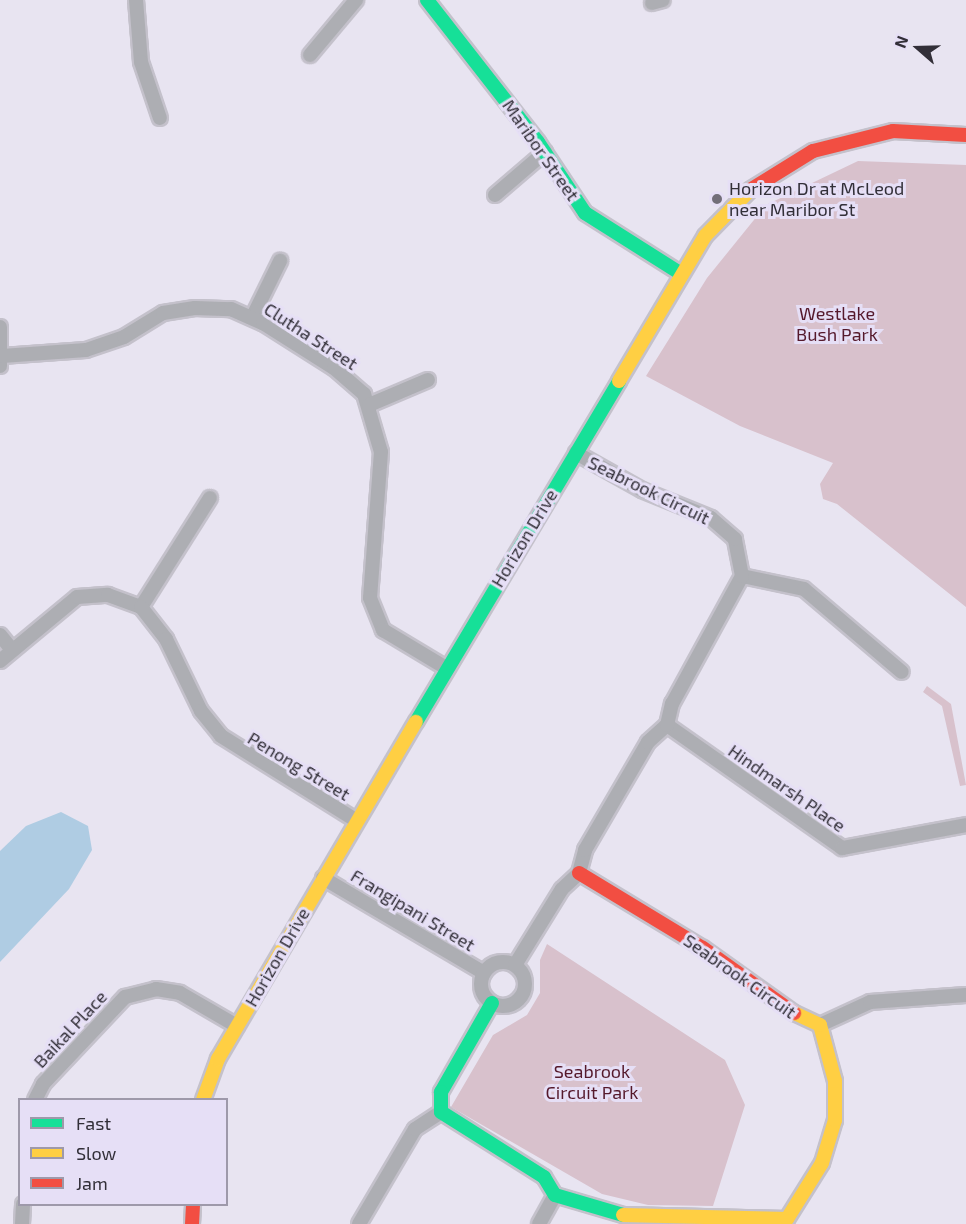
<!DOCTYPE html>
<html>
<head>
<meta charset="utf-8">
<style>
  body { margin:0 }
  #map { position:relative; width:966px; height:1224px; overflow:hidden; background:#e8e4f1; font-family:"Exo 2",sans-serif }
  div>[style] { position:absolute }
  .green>* { inset:0; background:#d8c1cc }
  .water>* { inset:0; background:#afcce3 }
  .roads { filter:drop-shadow(2px 0 #c4c1cb) drop-shadow(-2px 0 #c4c1cb) drop-shadow(0 2px #c4c1cb) drop-shadow(0 -2px #c4c1cb) }
  .street>* { height:14px; margin:-7px; padding:0 7px; transform-origin:7px; border-radius:7px; background:#adaeb3 }
  .street>.ring { margin:-7px; padding:0; box-sizing:content-box; background:none; border:14px solid #adaeb3; border-radius:50% }
  .fast>* { height:14px; margin:-7px; padding:0 7px; transform-origin:7px; border-radius:7px; background:#16e098 }
  .slow>* { height:14px; margin:-7px; padding:0 7px; transform-origin:7px; border-radius:7px; background:#ffcf43 }
  .jam>* { height:14px; margin:-7px; padding:0 7px; transform-origin:7px; border-radius:7px; background:#f24e42 }
  .dots>* { width:16px; height:16px; translate:-50% -50%; box-sizing:border-box; border:3px solid #e6dff6; border-radius:50% }
  span { translate:-50% -50%; white-space:nowrap; text-align:center; line-height:1.15; -webkit-text-stroke:6px #e6dff6; paint-order:stroke }
  .street-label { font-size:18px; color:#322f38 }
  .poi-label { font-size:18px; color:#322f38 }
  .left { translate:0 -50%; text-align:left }
  .park-label { font-size:18px; color:#55192c }
  .legend { position:absolute; left:18px; top:1098px; width:210px; height:108px; box-sizing:border-box; background:#e6dff6; border:2px solid #9e99aa; margin:0; padding:8px 10px; list-style:none; font-size:18px; color:#322f38 }
  .legend li { display:flex; align-items:center; gap:12px; height:30px }
  .legend b { width:30px; border:2px solid #9e99aa }
  .north { position:absolute; left:888px; top:18px; width:60px; height:60px; -webkit-text-stroke:4px #e6dff6; paint-order:stroke; rotate:290deg; font-size:16px; font-weight:700; line-height:24px; text-align:center; color:#322f38 }
  .north::after { content:''; display:block; margin:auto; width:21px; height:27px; background:#322f38; clip-path:polygon(50% 0,100% 100%,50% 72%,0 100%) }
</style>
</head>
<body>
<div id="map">
  <div class="green">
    <div style="clip-path:polygon(858px 161px,966px 165px,966px 607px,837px 504px,823px 499px,820px 484px,833px 463px,740px 426px,646px 376px,707px 278px,766px 205px)"></div>
    <div style="clip-path:polygon(927px 686px,951px 704px,966px 785px,960px 786px,942px 706px,923px 692px)"></div>
    <div style="clip-path:polygon(547px 944px,725px 1060px,745px 1105px,713px 1206px,648px 1205px,602px 1194px,451px 1107px,493px 1035px,527px 1015px,540px 993px,540px 960px)"></div>
  </div>
  <div class="water">
    <div style="clip-path:polygon(61px 812px,88px 826px,92px 850px,69px 889px,0 962px,0 851px,26px 826px)"></div>
  </div>
  <div class="roads">
    <div class="street">
      <div style="left:136px;top:0;width:62px;rotate:85.4deg"></div>
      <div style="left:141px;top:62px;width:59px;rotate:71.3deg"></div>
      <div style="left:652px;top:3px;width:11px;rotate:-15deg"></div>
      <div style="left:310px;top:55px;width:72px;rotate:-50.1deg"></div>
      <div style="left:495px;top:195px;width:66px;rotate:-40.7deg"></div>
      <div style="left:252px;top:318px;width:64px;rotate:-63.8deg"></div>
      <div style="left:0;top:327px;width:39px;rotate:90deg"></div>
      <div style="left:2px;top:356px;width:84px;rotate:-4.1deg"></div>
      <div style="left:86px;top:350px;width:40px;rotate:-18.9deg"></div>
      <div style="left:124px;top:337px;width:46px;rotate:-31.6deg"></div>
      <div style="left:163px;top:313px;width:32px;rotate:-9deg"></div>
      <div style="left:195px;top:308px;width:36px;rotate:2deg"></div>
      <div style="left:231px;top:309px;width:35px;rotate:24deg"></div>
      <div style="left:263px;top:323px;width:84px;rotate:32.4deg"></div>
      <div style="left:334px;top:368px;width:40px;rotate:41deg"></div>
      <div style="left:364px;top:394px;width:60px;rotate:73.7deg"></div>
      <div style="left:381px;top:452px;width:146px;rotate:94.3deg"></div>
      <div style="left:370px;top:598px;width:35px;rotate:68deg"></div>
      <div style="left:383px;top:630px;width:74px;rotate:31.1deg"></div>
      <div style="left:369px;top:405px;width:64px;rotate:-23deg"></div>
      <div style="left:742px;top:576px;width:63px;rotate:11.8deg"></div>
      <div style="left:804px;top:589px;width:128px;rotate:40.3deg"></div>
      <div style="left:141px;top:607px;width:129px;rotate:-57.7deg"></div>
      <div style="left:0;top:635px;width:19px;rotate:51deg"></div>
      <div style="left:0;top:661px;width:100px;rotate:-39.7deg"></div>
      <div style="left:77px;top:597px;width:31px;rotate:-4deg"></div>
      <div style="left:108px;top:595px;width:35px;rotate:20deg"></div>
      <div style="left:141px;top:607px;width:41px;rotate:52deg"></div>
      <div style="left:166px;top:639px;width:80px;rotate:64.1deg"></div>
      <div style="left:201px;top:711px;width:32px;rotate:51deg"></div>
      <div style="left:221px;top:736px;width:160px;rotate:32deg"></div>
      <div style="left:667px;top:725px;width:214px;rotate:35.1deg"></div>
      <div style="left:842px;top:848px;width:126px;rotate:-10.5deg"></div>
      <div style="left:323px;top:878px;width:187px;rotate:30.5deg"></div>
      <div class="ring" style="left:481px;top:962px;width:30px;height:30px"></div>
      <div style="left:515px;top:965px;width:89px;rotate:-58.3deg"></div>
      <div style="left:562px;top:889px;width:23px;rotate:-43deg"></div>
      <div style="left:579px;top:873px;width:24px;rotate:-75deg"></div>
      <div style="left:585px;top:850px;width:125px;rotate:-59.7deg"></div>
      <div style="left:648px;top:742px;width:25px;rotate:-42deg"></div>
      <div style="left:667px;top:725px;width:22px;rotate:-77deg"></div>
      <div style="left:672px;top:704px;width:146px;rotate:-61.3deg"></div>
      <div style="left:742px;top:576px;width:38px;rotate:-101deg"></div>
      <div style="left:735px;top:539px;width:32px;rotate:-139deg"></div>
      <div style="left:711px;top:518px;width:74px;rotate:-157.9deg"></div>
      <div style="left:642px;top:490px;width:76px;rotate:-150.7deg"></div>
      <div style="left:820px;top:1025px;width:55px;rotate:-24.7deg"></div>
      <div style="left:870px;top:1002px;width:96px;rotate:-4.2deg"></div>
      <div style="left:35px;top:1100px;width:18px;rotate:-63deg"></div>
      <div style="left:43px;top:1084px;width:120px;rotate:-46.7deg"></div>
      <div style="left:125px;top:997px;width:32px;rotate:-14deg"></div>
      <div style="left:156px;top:989px;width:24px;rotate:9deg"></div>
      <div style="left:180px;top:993px;width:66px;rotate:30.1deg"></div>
      <div style="left:22px;top:1224px;width:20px;rotate:-87deg"></div>
      <div style="left:359px;top:1224px;width:110px;rotate:-59.5deg"></div>
      <div style="left:415px;top:1129px;width:31px;rotate:-33deg"></div>
      <div style="left:539px;top:1224px;width:33px;rotate:-61deg"></div>
    </div>
    <div class="fast">
      <div style="left:427px;top:0;width:180px;rotate:52deg"></div>
      <div style="left:538px;top:142px;width:85px;rotate:56.5deg"></div>
      <div style="left:585px;top:213px;width:112px;rotate:32.3deg"></div>
      <div style="left:416px;top:722px;width:397px;rotate:-59.2deg"></div>
      <div style="left:492px;top:1003px;width:103px;rotate:119.8deg"></div>
      <div style="left:441px;top:1092px;width:20px;rotate:90deg"></div>
      <div style="left:441px;top:1112px;width:122px;rotate:32.3deg"></div>
      <div style="left:544px;top:1177px;width:21px;rotate:59deg"></div>
      <div style="left:555px;top:1195px;width:71px;rotate:16.4deg"></div>
    </div>
    <div class="slow">
      <div style="left:619px;top:381px;width:169px;rotate:-59.3deg"></div>
      <div style="left:705px;top:236px;width:64px;rotate:-45.6deg"></div>
      <div style="left:203px;top:1100px;width:44px;rotate:-69.9deg"></div>
      <div style="left:218px;top:1059px;width:391px;rotate:-59.6deg"></div>
      <div style="left:623px;top:1215px;width:164px;rotate:1.4deg"></div>
      <div style="left:787px;top:1219px;width:66px;rotate:-58deg"></div>
      <div style="left:822px;top:1163px;width:45px;rotate:-73.2deg"></div>
      <div style="left:835px;top:1120px;width:39px;rotate:-90deg"></div>
      <div style="left:835px;top:1081px;width:58px;rotate:-105deg"></div>
      <div style="left:820px;top:1025px;width:29px;rotate:-155deg"></div>
    </div>
    <div class="jam">
      <div style="left:750px;top:190px;width:74px;rotate:-31.8deg"></div>
      <div style="left:813px;top:151px;width:82px;rotate:-14deg"></div>
      <div style="left:893px;top:131px;width:73px;rotate:3.1deg"></div>
      <div style="left:579px;top:873px;width:145px;rotate:31.2deg"></div>
      <div style="left:703px;top:948px;width:112px;rotate:35.5deg"></div>
      <div style="left:192px;top:1224px;width:20px;rotate:-87deg"></div>
    </div>
  </div>
  <div class="dots">
    <div style="left:717px;top:199px;background:#726e79"></div>
  </div>
  <div class="street-label">
    <span style="left:541px;top:150px;rotate:55deg">Maribor Street</span>
    <span style="left:311px;top:336px;rotate:33deg">Clutha Street</span>
    <span style="left:649px;top:490px;rotate:26deg">Seabrook Circuit</span>
    <span style="left:524px;top:538px;rotate:-59deg">Horizon Drive</span>
    <span style="left:299px;top:766px;rotate:31deg">Penong Street</span>
    <span style="left:787px;top:788px;rotate:35deg">Hindmarsh Place</span>
    <span style="left:413px;top:910px;rotate:31deg">Frangipani Street</span>
    <span style="left:277px;top:957px;rotate:-60deg">Horizon Drive</span>
    <span style="left:740px;top:976px;rotate:35deg">Seabrook Circuit</span>
    <span style="left:70px;top:1029px;rotate:-47deg">Baikal Place</span>
  </div>
  <div class="poi-label">
    <span class="left" style="left:729px;top:199px">Horizon Dr at McLeod<br>near Maribor St</span>
  </div>
  <div class="park-label">
    <span style="left:837px;top:324px">Westlake<br>Bush Park</span>
    <span style="left:592px;top:1082px">Seabrook<br>Circuit Park</span>
  </div>
  <ul class="legend">
  <li><b style="height:8px;background:#16e098"></b>Fast</li>
  <li><b style="height:8px;background:#ffcf43"></b>Slow</li>
  <li><b style="height:8px;background:#f24e42"></b>Jam</li>
  </ul>
  <div class="north">N</div>
</div>
</body>
</html>
